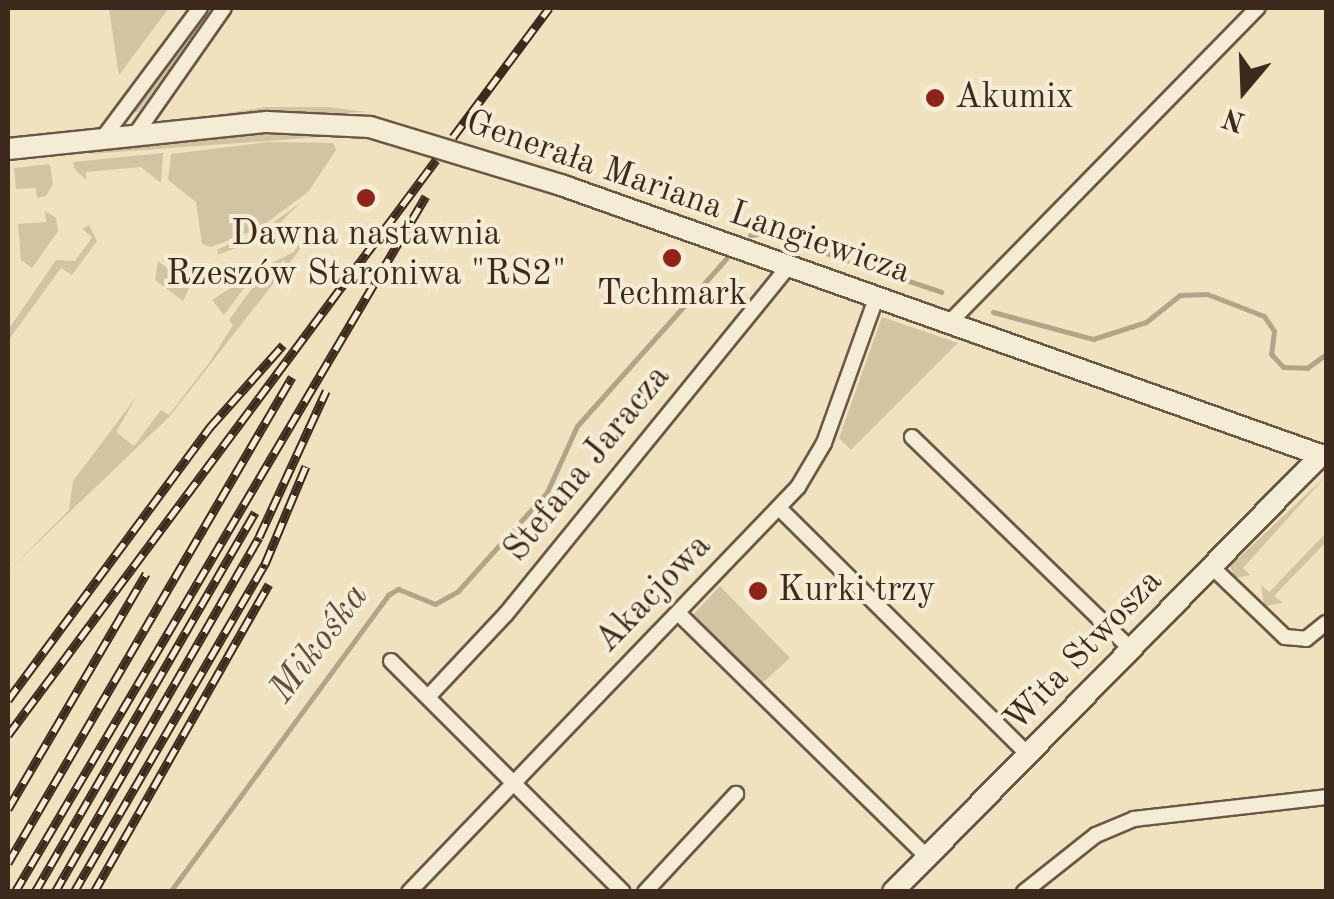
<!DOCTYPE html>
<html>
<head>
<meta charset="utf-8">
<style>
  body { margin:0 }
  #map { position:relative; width:1334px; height:899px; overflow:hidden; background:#f0e2bf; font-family:"Old Standard TT",serif }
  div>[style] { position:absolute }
  .green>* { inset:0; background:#d2c3a3 }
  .stream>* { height:5px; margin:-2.5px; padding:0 2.5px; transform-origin:2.5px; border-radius:2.5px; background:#b3a388 }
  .roads { filter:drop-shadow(2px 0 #6a5846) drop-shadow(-2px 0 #6a5846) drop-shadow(0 2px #6a5846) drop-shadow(0 -2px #6a5846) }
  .street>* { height:14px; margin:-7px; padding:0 7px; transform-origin:7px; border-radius:7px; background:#f5ecd5 }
  .secondary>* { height:20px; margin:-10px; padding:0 10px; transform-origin:10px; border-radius:10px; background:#f5ecd5 }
  .rail>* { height:9px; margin-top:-4.5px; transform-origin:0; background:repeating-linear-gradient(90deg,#f5ecd5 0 15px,#3e2a1d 0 30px); box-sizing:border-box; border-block:2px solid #3e2a1d }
  .dots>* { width:28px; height:28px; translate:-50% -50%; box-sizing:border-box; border:5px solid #f5ecd5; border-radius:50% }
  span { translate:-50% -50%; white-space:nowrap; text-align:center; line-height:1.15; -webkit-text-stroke:8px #f5ecd5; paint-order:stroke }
  .poi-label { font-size:35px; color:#3e2a1d }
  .left { translate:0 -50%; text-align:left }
  .street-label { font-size:35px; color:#3e2a1d }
  .water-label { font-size:38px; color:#614e3d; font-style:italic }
  .frame { position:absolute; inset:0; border:10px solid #3e2a1d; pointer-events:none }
  .north { position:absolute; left:1194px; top:40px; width:100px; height:100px; -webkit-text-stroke:8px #f5ecd5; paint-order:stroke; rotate:199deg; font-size:28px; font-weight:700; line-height:40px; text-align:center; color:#3e2a1d }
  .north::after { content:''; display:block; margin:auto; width:35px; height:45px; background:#3e2a1d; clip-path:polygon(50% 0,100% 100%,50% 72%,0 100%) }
</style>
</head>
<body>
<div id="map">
  <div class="green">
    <div style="clip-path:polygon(109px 8px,169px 8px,119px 75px,118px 70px)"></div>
    <div style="clip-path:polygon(208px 8px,214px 8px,138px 112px,129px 113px)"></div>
    <div style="clip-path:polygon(266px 107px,328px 107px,366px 112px,173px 122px)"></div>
    <div style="clip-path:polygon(263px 131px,334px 136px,89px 154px,89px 149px)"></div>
    <div style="clip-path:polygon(268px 142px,333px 143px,336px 150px,308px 192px,258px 229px,211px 247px,202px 244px,196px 202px,168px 180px,171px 154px)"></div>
    <div style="clip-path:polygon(163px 153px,161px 183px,141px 167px,86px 172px,86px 180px,74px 168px,73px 162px)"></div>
    <div style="clip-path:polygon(50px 164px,53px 184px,46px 196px,37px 198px,36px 188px,16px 189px,14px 168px)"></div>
    <div style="clip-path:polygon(301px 202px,266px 237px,217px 255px,218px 249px,261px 232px)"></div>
    <div style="clip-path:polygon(45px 211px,56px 218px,58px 231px,32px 268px,21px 260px,18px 224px,46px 222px)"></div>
    <div style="clip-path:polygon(89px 225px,97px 241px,72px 275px,61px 268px,8px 341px,8px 330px,56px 260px,75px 261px,89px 242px,92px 237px,82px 229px)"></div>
    <div style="clip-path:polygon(309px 233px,311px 235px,170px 416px,8px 571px,69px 510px,73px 481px,137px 396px,116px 432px,134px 446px,161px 410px,169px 415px,209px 363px,233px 325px,229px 320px,270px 264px,292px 253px)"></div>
    <div style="clip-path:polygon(158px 261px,190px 286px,183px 301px,155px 280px)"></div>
    <div style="clip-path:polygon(256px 272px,224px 315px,212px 300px)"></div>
    <div style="clip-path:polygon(882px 317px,958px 343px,851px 450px,839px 438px)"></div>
    <div style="clip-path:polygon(1326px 476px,1243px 568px,1250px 575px,1235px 578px,1230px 566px)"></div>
    <div style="clip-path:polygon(1326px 533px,1326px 542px,1274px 596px,1283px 603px,1264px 606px,1261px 585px,1269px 592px)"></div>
    <div style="clip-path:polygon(720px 586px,790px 658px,759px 686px,689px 619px)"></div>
  </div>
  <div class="stream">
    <div style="left:750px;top:235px;width:17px;rotate:-7deg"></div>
    <div style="left:767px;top:233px;width:184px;rotate:18.7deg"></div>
    <div style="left:993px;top:312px;width:104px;rotate:15.1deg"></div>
    <div style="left:1093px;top:339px;width:56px;rotate:-17.8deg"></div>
    <div style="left:1146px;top:322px;width:43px;rotate:-38.5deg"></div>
    <div style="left:1180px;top:295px;width:27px;rotate:-2deg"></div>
    <div style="left:1207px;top:294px;width:61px;rotate:21.1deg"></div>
    <div style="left:1264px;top:316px;width:18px;rotate:56deg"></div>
    <div style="left:1274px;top:331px;width:23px;rotate:97deg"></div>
    <div style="left:1271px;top:354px;width:18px;rotate:47deg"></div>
    <div style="left:1283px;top:367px;width:24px;rotate:2deg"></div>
    <div style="left:1307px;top:368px;width:24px;rotate:-36deg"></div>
    <div style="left:170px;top:892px;width:368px;rotate:-53.7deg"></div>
    <div style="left:388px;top:595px;width:12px;rotate:-31deg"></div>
    <div style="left:398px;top:589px;width:40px;rotate:22deg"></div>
    <div style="left:435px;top:604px;width:26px;rotate:-29deg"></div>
    <div style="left:458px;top:591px;width:133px;rotate:-48deg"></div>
    <div style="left:547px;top:492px;width:72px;rotate:-65.6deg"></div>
    <div style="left:577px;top:426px;width:224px;rotate:-48.3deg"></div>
  </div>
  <div class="roads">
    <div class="street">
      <div style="left:135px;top:135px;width:155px;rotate:-55deg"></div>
      <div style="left:103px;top:138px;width:162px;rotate:-53.3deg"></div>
      <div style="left:949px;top:323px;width:441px;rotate:-45.6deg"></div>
      <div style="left:912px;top:437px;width:305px;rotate:44.1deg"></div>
      <div style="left:779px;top:508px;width:350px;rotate:44.7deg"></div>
      <div style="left:1212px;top:567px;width:101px;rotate:43.8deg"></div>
      <div style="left:1285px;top:637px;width:21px;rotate:5deg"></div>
      <div style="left:1306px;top:639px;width:26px;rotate:-39deg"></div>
      <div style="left:678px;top:613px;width:349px;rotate:44.4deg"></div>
      <div style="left:391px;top:661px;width:327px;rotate:44.9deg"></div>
      <div style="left:428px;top:697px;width:114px;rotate:-46.8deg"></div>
      <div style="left:506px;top:614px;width:450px;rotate:-50.9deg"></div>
      <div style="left:409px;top:892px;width:562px;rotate:-46.15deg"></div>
      <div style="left:798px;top:487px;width:51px;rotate:-59.4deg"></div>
      <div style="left:824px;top:443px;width:156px;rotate:-70.2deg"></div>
      <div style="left:645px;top:892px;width:134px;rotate:-47.1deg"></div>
      <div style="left:1024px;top:892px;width:92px;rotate:-38.4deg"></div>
      <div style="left:1096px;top:835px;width:41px;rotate:-22.8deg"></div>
      <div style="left:1134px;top:819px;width:193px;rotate:-6.5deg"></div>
    </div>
    <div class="secondary">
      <div style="left:8px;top:149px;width:260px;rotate:-6deg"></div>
      <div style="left:267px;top:122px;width:103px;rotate:2.8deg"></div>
      <div style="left:370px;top:127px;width:200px;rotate:16.9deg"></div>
      <div style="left:561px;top:185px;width:812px;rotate:19.57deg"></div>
      <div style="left:893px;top:892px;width:612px;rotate:-45.6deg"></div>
    </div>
  </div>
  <div class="rail">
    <div style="left:453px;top:137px;width:161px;rotate:-53.3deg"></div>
    <div style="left:8px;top:700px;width:340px;rotate:-53.5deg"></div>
    <div style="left:210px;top:427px;width:110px;rotate:-48.3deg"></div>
    <div style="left:8px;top:735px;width:717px;rotate:-53.34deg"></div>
    <div style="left:8px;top:809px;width:273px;rotate:-59.6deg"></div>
    <div style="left:8px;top:863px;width:563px;rotate:-59.7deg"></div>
    <div style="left:15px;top:892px;width:808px;rotate:-59.44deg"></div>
    <div style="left:35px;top:892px;width:439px;rotate:-59.9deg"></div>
    <div style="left:55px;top:892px;width:409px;rotate:-60.1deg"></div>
    <div style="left:259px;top:537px;width:161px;rotate:-65.3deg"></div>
    <div style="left:74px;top:892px;width:380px;rotate:-59.8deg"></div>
    <div style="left:265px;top:564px;width:106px;rotate:-67.3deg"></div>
    <div style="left:94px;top:892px;width:354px;rotate:-60.4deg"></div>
  </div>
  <div class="dots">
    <div style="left:935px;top:98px;background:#8f2418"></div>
    <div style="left:366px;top:198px;background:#8f2418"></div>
    <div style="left:672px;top:258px;background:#8f2418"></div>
    <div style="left:758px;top:591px;background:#8f2418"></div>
  </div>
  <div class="poi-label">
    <span class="left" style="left:955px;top:98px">Akumix</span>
    <span style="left:366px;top:255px">Dawna nastawnia<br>Rzeszów Staroniwa "RS2"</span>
    <span style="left:672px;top:295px">Techmark</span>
    <span class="left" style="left:778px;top:591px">Kurki trzy</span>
  </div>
  <div class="street-label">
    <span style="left:688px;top:198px;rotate:19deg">Generała Mariana Langiewicza</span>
    <span style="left:588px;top:464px;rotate:-51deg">Stefana Jaracza</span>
    <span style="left:654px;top:594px;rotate:-46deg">Akacjowa</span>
    <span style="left:1084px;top:651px;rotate:-46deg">Wita Stwosza</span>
  </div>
  <div class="water-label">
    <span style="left:320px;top:644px;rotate:-53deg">Mikośka</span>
  </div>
  <div class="frame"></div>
  <div class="north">N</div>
</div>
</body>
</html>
